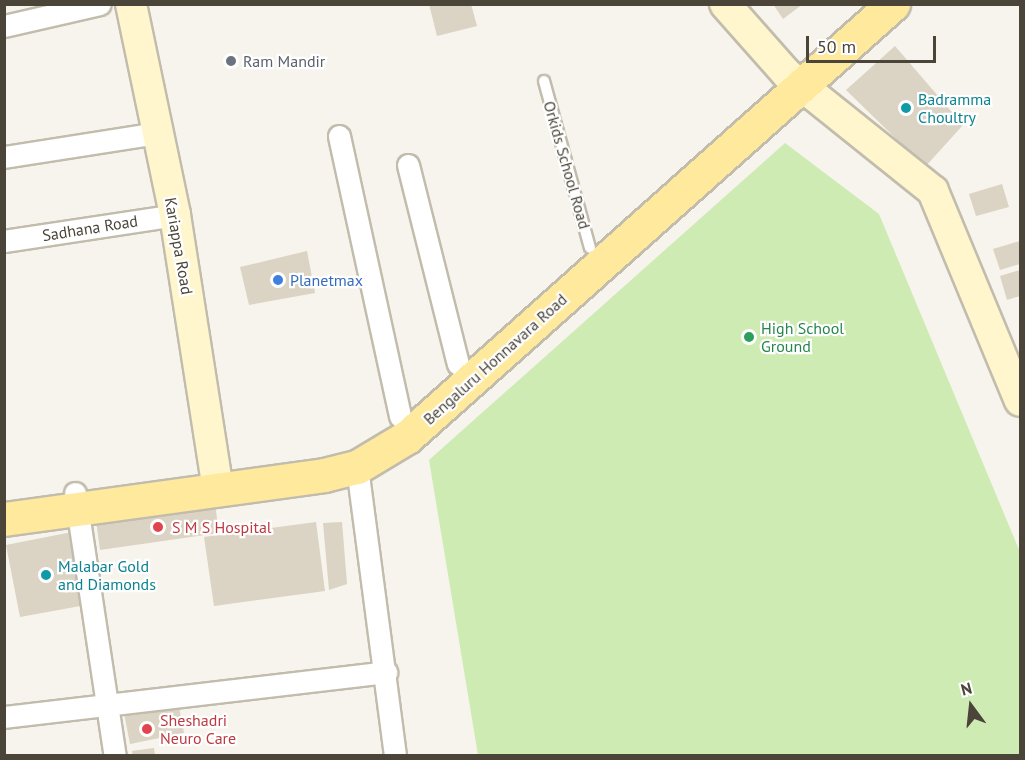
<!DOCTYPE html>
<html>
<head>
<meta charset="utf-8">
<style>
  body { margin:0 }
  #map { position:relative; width:1025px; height:760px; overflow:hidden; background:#f6f4ec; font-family:"PT Sans",sans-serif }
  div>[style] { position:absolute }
  .green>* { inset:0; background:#cfebb4 }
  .building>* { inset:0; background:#dbd3c3 }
  .roads { filter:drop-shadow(2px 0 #c2bcad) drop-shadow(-2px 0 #c2bcad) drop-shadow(0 2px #c2bcad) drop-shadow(0 -2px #c2bcad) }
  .lane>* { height:10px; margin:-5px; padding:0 5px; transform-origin:5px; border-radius:5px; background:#fff }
  .street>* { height:21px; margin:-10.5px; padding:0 10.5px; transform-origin:10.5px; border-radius:10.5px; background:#fff }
  .secondary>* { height:30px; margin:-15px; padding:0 15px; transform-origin:15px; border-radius:15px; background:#fff6cd }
  .primary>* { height:33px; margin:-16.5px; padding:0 16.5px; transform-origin:16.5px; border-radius:16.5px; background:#ffe99c }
  .dots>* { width:16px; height:16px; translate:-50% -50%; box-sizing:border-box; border:3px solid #fff; border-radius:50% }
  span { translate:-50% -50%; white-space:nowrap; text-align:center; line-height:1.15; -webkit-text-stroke:4.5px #fff; paint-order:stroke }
  .worship-label { font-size:16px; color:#5b616d }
  .left { translate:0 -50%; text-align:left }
  .culture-label { font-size:16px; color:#0d838f }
  .street-label { font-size:16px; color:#4b4539 }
  .shop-label { font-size:16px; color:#366cbe }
  .leisure-label { font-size:16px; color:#27864d }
  .health-label { font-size:16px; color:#be3a42 }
  .frame { position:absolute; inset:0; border:6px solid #4b4539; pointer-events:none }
  .north { position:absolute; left:941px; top:676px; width:60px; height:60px; -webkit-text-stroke:4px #fff; paint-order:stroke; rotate:345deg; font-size:16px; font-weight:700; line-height:24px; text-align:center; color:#4b4539 }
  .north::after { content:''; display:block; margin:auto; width:21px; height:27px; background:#4b4539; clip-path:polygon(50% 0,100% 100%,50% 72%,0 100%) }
  .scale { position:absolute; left:806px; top:36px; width:130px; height:27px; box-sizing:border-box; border:3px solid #4b4539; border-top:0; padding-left:8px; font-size:18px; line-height:21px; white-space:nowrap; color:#4b4539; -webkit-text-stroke:4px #fff; paint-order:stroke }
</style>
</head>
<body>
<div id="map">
  <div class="green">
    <div style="clip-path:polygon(785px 143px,879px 214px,1020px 552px,1020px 755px,478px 755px,429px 460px)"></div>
  </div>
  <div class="building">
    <div style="clip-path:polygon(429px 4px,471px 4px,477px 26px,437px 36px)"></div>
    <div style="clip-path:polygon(773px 4px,803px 4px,783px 19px)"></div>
    <div style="clip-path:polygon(895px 46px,963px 125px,925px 167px,846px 90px)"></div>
    <div style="clip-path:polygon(1002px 184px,1009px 207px,976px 216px,969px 194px)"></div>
    <div style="clip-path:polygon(1020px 241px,1020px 264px,1000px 270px,993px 249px)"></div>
    <div style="clip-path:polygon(307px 251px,315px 293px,249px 305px,240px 267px)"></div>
    <div style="clip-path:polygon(1020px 270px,1020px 296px,1007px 300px,1000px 276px)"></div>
    <div style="clip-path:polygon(215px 504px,219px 533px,100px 550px,96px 520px)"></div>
    <div style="clip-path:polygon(316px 522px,325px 591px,214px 606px,204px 537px)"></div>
    <div style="clip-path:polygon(342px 522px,347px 584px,329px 590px,323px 523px)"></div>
    <div style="clip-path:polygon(72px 532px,86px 605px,20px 617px,6px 545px)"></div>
    <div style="clip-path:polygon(178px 702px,184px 733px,130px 744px,124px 713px)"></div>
    <div style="clip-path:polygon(154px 748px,155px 756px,133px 756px,132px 751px)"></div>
  </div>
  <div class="roads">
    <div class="lane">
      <div style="left:544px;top:81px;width:173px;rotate:74.6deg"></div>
    </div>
    <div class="street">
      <div style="left:4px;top:26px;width:98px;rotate:-12.9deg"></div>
      <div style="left:339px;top:136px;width:287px;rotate:77.7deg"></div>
      <div style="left:4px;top:157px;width:156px;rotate:-8.9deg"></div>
      <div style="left:408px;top:165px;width:205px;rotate:75.9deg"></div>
      <div style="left:4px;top:241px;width:173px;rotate:-8.6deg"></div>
      <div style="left:357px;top:467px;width:291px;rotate:82.5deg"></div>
      <div style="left:75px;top:493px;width:266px;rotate:81.4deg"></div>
      <div style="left:4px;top:717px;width:385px;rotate:-6.7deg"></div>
    </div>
    <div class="secondary">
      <div style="left:131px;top:4px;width:216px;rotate:78.2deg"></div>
      <div style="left:175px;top:215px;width:278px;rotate:81.1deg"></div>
      <div style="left:725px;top:4px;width:94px;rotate:48.5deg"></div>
      <div style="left:787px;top:74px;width:187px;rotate:38.7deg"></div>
      <div style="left:933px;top:191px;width:227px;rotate:67.5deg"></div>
    </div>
    <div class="primary">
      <div style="left:4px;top:519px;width:323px;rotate:-7.8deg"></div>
      <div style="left:324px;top:475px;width:34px;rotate:-14deg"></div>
      <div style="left:357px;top:467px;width:58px;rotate:-31deg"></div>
      <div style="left:407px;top:437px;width:651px;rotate:-41.7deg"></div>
    </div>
  </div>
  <div class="dots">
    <div style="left:231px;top:61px;background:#6b7280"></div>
    <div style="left:906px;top:108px;background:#0f9aa8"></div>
    <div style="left:278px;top:280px;background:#3f7fe0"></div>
    <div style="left:749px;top:337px;background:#2e9e5b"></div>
    <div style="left:158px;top:527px;background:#e0444e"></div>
    <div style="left:46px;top:575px;background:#0f9aa8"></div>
    <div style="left:147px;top:729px;background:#e0444e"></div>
  </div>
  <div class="worship-label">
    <span class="left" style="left:243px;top:61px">Ram Mandir</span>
  </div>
  <div class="culture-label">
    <span class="left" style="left:918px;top:108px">Badramma<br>Choultry</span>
    <span class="left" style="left:58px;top:575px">Malabar Gold<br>and Diamonds</span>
  </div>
  <div class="street-label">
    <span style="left:567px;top:165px;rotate:74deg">Orkids School Road</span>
    <span style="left:90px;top:228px;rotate:-9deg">Sadhana Road</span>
    <span style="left:179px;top:246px;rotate:80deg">Kariappa Road</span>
    <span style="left:495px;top:359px;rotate:-42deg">Bengaluru Honnavara Road</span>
  </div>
  <div class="shop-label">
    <span class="left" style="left:290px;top:280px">Planetmax</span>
  </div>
  <div class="leisure-label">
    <span class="left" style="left:761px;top:337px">High School<br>Ground</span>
  </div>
  <div class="health-label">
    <span class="left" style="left:172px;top:527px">S M S Hospital</span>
    <span class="left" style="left:160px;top:729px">Sheshadri<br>Neuro Care</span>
  </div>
  <div class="frame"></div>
  <div class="north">N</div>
  <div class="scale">50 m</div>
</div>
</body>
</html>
